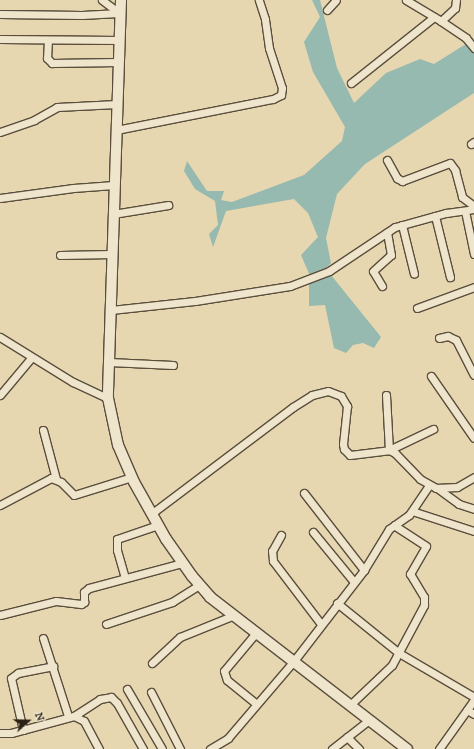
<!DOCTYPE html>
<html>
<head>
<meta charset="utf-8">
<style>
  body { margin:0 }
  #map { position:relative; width:474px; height:749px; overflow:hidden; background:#e6d7b1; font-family:"IM FELL French Canon",serif }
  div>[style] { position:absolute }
  .water>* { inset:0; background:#96b9b0 }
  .roads { filter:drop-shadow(1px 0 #5a4e3c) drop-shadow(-1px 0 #5a4e3c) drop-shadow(0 1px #5a4e3c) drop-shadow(0 -1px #5a4e3c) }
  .street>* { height:7px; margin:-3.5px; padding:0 3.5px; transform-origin:3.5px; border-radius:3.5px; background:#efe5cc }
  .secondary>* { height:10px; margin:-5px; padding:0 5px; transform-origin:5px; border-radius:5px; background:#efe5cc }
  span { translate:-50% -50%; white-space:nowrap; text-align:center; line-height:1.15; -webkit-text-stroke:3.5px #efe5cc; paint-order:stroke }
  .north { position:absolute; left:8px; top:701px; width:40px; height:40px; -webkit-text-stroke:3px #efe5cc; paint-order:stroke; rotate:70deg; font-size:11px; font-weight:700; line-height:16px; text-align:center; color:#2b2115 }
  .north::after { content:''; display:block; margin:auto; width:14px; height:18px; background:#2b2115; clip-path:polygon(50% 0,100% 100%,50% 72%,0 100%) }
</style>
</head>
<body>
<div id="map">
  <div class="water">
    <div style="clip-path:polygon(312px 0,320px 0,337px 68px,354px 103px,386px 73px,420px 59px,434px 64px,469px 42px,474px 49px,474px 93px,365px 164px,337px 194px,326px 238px,331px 263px,325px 269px,310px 276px,301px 255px,318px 237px,308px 213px,294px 199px,226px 211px,213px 247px,209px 234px,218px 225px,215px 201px,195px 189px,184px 171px,187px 161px,207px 191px,224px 191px,221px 200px,232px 202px,304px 175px,342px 141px,345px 127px,313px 72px,304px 42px,320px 17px)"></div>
    <div style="clip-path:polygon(331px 275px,381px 337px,374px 348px,363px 343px,353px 345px,346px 353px,334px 348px,325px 305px,309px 306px,309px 282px)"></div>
  </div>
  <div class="roads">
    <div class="street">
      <div style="left:102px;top:0;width:21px;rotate:37deg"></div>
      <div style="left:406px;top:0;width:41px;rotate:31deg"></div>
      <div style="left:441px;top:21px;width:30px;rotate:34deg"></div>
      <div style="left:466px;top:38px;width:13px;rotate:51deg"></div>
      <div style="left:327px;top:10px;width:13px;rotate:-48deg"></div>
      <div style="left:0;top:14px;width:82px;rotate:0.7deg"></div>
      <div style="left:82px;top:15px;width:37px;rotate:-3deg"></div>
      <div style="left:441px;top:21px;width:19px;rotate:-43deg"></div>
      <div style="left:455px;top:8px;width:8px;rotate:-83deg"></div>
      <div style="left:0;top:39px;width:118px;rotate:0.5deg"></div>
      <div style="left:48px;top:40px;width:18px;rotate:93deg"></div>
      <div style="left:47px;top:58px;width:7px;rotate:45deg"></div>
      <div style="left:52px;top:63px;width:66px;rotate:-0.9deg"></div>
      <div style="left:351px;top:83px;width:106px;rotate:-38.5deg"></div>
      <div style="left:116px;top:130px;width:160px;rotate:-11.2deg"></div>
      <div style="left:273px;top:99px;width:9px;rotate:-27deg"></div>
      <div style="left:281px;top:95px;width:7px;rotate:-82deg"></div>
      <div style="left:282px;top:88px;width:42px;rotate:-108deg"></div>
      <div style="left:269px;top:48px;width:29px;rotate:-98deg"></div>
      <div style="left:265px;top:19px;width:20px;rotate:-108deg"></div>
      <div style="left:0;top:132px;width:36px;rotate:-19deg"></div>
      <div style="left:34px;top:120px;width:26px;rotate:-29deg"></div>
      <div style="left:57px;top:107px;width:60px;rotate:-2.9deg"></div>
      <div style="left:471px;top:144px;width:4px;rotate:-34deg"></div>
      <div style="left:387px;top:160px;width:21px;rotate:61deg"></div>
      <div style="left:397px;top:178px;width:6px;rotate:31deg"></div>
      <div style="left:402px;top:181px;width:51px;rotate:-20.6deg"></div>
      <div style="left:450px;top:163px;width:9px;rotate:54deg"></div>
      <div style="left:455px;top:170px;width:28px;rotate:75deg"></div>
      <div style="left:462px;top:197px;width:15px;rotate:37deg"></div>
      <div style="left:0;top:198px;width:74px;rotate:-7.8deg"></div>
      <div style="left:73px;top:188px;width:41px;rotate:-4.2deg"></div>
      <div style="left:465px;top:211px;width:44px;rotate:78.2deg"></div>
      <div style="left:113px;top:214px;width:56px;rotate:-9.3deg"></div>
      <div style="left:435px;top:216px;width:63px;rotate:76.2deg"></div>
      <div style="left:402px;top:225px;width:50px;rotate:76.2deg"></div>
      <div style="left:60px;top:255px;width:52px;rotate:-1.1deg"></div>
      <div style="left:382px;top:286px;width:17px;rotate:-121deg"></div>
      <div style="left:373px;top:271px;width:24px;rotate:-42deg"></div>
      <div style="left:391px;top:255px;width:23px;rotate:-100deg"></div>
      <div style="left:417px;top:308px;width:61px;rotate:-20.2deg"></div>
      <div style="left:111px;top:310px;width:84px;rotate:-6.1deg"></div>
      <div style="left:195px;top:301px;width:96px;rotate:-9deg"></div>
      <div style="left:290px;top:286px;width:42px;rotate:-21deg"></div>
      <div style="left:329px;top:271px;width:79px;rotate:-33.7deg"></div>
      <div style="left:395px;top:227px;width:53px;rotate:-15.4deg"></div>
      <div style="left:446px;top:213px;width:28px;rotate:-8deg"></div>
      <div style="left:0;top:337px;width:86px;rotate:31.7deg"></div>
      <div style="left:73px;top:382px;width:38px;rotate:25deg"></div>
      <div style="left:439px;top:338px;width:9px;rotate:-13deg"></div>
      <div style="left:448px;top:336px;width:9px;rotate:27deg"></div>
      <div style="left:456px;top:340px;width:39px;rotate:63deg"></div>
      <div style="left:109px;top:362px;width:64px;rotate:2.7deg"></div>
      <div style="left:431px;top:376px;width:75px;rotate:55.3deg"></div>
      <div style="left:0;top:395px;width:48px;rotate:-50deg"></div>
      <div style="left:386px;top:395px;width:55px;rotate:86.9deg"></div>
      <div style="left:389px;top:450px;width:49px;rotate:-25.5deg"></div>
      <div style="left:43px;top:430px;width:51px;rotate:75.1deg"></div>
      <div style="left:437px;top:488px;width:27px;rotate:36deg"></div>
      <div style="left:459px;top:504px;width:16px;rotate:18deg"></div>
      <div style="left:304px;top:493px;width:98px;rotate:52.1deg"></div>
      <div style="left:0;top:505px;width:58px;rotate:-27.9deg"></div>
      <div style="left:51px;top:478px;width:11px;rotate:22deg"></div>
      <div style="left:61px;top:482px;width:18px;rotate:45deg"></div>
      <div style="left:74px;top:495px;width:61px;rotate:-17.2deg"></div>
      <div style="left:412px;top:511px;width:65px;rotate:17.9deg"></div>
      <div style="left:151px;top:514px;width:178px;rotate:-37deg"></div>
      <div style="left:293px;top:407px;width:22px;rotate:-32deg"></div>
      <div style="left:312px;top:395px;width:16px;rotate:-14deg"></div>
      <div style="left:328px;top:391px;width:14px;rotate:21deg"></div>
      <div style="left:341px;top:396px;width:12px;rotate:59deg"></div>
      <div style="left:347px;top:406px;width:38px;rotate:96deg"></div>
      <div style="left:343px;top:444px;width:5px;rotate:79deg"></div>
      <div style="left:344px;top:449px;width:8px;rotate:45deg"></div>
      <div style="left:350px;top:455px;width:39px;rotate:-7deg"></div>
      <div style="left:389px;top:450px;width:7px;rotate:27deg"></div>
      <div style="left:395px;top:453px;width:36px;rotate:46deg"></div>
      <div style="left:420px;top:479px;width:18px;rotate:29deg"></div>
      <div style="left:436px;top:488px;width:21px;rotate:-3deg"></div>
      <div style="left:457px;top:487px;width:20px;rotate:-30deg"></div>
      <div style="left:313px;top:532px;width:65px;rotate:50.6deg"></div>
      <div style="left:281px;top:535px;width:18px;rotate:119deg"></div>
      <div style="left:272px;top:551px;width:10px;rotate:84deg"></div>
      <div style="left:273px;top:561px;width:79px;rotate:52.7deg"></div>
      <div style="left:125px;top:578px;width:29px;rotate:-106deg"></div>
      <div style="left:117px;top:550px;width:11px;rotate:-90deg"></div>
      <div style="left:117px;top:539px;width:43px;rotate:-18.9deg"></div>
      <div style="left:337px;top:603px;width:80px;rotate:38.9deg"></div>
      <div style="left:399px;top:653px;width:87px;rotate:30.4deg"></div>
      <div style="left:0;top:615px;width:58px;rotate:-14deg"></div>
      <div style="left:56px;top:601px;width:25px;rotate:7deg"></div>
      <div style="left:81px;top:604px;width:4px;rotate:-34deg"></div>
      <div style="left:84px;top:602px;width:10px;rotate:-90deg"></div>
      <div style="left:84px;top:592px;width:6px;rotate:-39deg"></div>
      <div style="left:89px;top:588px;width:96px;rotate:-15deg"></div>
      <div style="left:106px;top:624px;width:70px;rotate:-18.4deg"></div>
      <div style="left:172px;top:602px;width:32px;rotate:-32deg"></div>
      <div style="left:255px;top:634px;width:48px;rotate:130deg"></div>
      <div style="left:224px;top:671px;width:9px;rotate:72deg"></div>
      <div style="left:227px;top:680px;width:38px;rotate:39deg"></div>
      <div style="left:43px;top:638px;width:82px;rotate:72.2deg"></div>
      <div style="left:152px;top:663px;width:38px;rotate:-43deg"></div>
      <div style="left:180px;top:637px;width:56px;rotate:-22deg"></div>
      <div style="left:127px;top:689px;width:69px;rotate:59.7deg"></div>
      <div style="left:151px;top:692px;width:64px;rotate:63deg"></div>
      <div style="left:350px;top:705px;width:58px;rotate:-43.6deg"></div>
      <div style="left:392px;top:665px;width:68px;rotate:-61.9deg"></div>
      <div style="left:424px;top:605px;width:8px;rotate:-90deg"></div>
      <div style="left:424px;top:597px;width:27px;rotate:-121deg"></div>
      <div style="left:410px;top:574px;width:32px;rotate:-60deg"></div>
      <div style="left:426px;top:546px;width:38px;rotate:-147deg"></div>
      <div style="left:467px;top:710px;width:8px;rotate:30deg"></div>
      <div style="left:74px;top:716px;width:31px;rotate:-33deg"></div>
      <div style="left:100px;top:699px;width:11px;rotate:-10deg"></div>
      <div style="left:111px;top:697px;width:8px;rotate:45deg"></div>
      <div style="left:117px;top:703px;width:53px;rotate:60.5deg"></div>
      <div style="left:23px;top:730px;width:53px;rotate:-103deg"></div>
      <div style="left:11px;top:678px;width:9px;rotate:-36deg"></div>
      <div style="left:18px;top:673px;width:36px;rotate:-11deg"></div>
      <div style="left:0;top:733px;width:11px"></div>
      <div style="left:11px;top:733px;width:65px;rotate:-15.1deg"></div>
      <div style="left:74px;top:716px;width:11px;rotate:27deg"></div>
      <div style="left:84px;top:721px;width:32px;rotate:62deg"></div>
      <div style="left:347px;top:737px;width:17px;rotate:45deg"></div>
      <div style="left:210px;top:749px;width:21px;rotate:-31deg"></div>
      <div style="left:228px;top:738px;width:100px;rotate:-49.5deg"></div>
      <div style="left:293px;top:662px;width:116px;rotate:-52.3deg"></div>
      <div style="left:364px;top:570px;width:48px;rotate:-58.6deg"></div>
      <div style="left:389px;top:529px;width:24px;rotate:-35deg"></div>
      <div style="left:409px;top:515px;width:36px;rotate:-56deg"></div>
      <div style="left:332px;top:749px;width:47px;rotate:-38.1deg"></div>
      <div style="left:439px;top:749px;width:60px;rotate:-54.5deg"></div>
    </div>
    <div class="secondary">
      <div style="left:121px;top:0;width:398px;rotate:91.9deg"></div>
      <div style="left:108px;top:398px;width:48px;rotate:78deg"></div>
      <div style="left:118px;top:445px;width:40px;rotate:66.6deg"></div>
      <div style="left:134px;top:482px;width:65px;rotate:60.7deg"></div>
      <div style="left:166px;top:539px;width:45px;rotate:54.9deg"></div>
      <div style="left:192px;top:576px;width:28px;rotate:49deg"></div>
      <div style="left:210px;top:597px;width:249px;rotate:37.7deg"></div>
    </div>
  </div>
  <div class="north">N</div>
</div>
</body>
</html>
